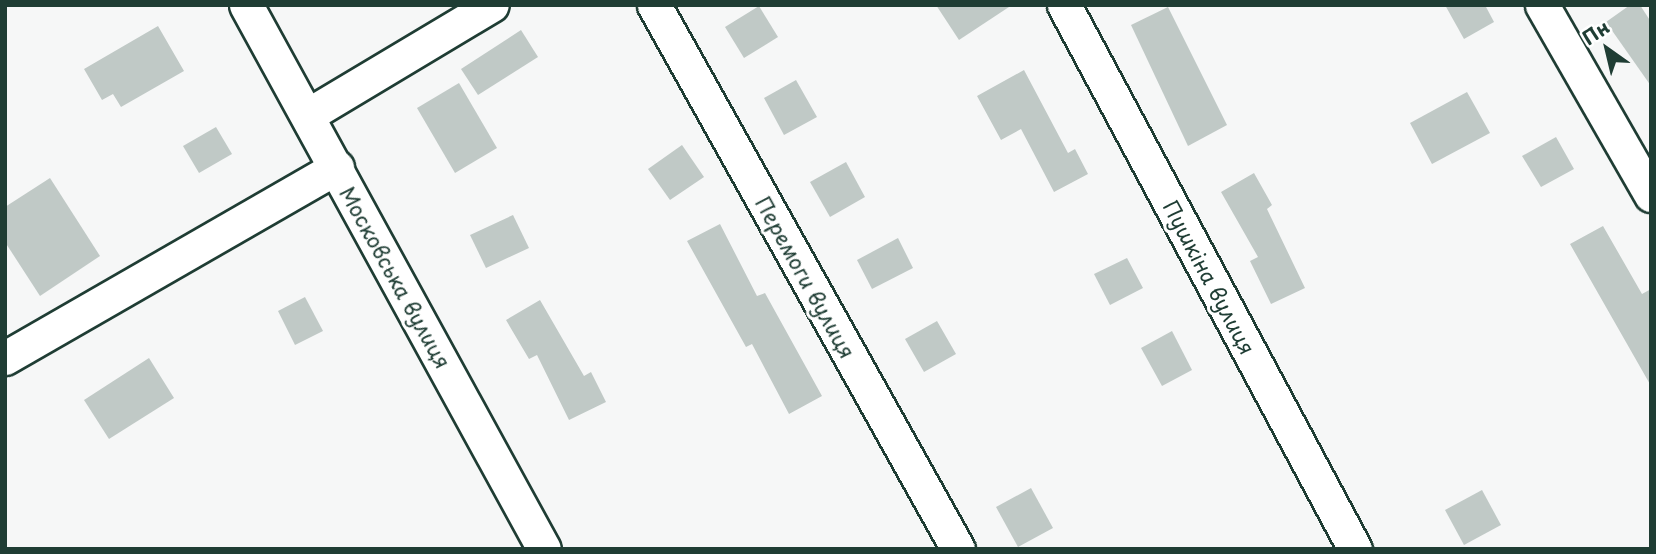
<!DOCTYPE html>
<html>
<head>
<meta charset="utf-8">
<style>
  body { margin:0 }
  #map { position:relative; width:1656px; height:554px; overflow:hidden; background:#f6f7f7; font-family:"Playpen Sans",sans-serif }
  div>[style] { position:absolute }
  .building>* { inset:0; background:#c0c9c6 }
  .roads { filter:drop-shadow(2px 0 #1f3d34) drop-shadow(-2px 0 #1f3d34) drop-shadow(0 2px #1f3d34) drop-shadow(0 -2px #1f3d34) }
  .street>* { height:33px; margin:-16.5px; padding:0 16.5px; transform-origin:16.5px; border-radius:16.5px; background:#fff }
  span { translate:-50% -50%; white-space:nowrap; text-align:center; line-height:1.15; -webkit-text-stroke:6px #fff; paint-order:stroke }
  .street-label { font-size:21px; color:#1f3d34 }
  .frame { position:absolute; inset:0; border:7px solid #1f3d34; pointer-events:none }
  .north { position:absolute; left:1572px; top:14px; width:70px; height:70px; -webkit-text-stroke:5px #fff; paint-order:stroke; rotate:326deg; font-size:19px; font-weight:700; line-height:28px; text-align:center; color:#1f3d34 }
  .north::after { content:''; display:block; margin:auto; width:24px; height:32px; background:#1f3d34; clip-path:polygon(50% 0,100% 100%,50% 72%,0 100%) }
</style>
</head>
<body>
<div id="map">
  <div class="building">
    <div style="clip-path:polygon(936px 5px,1012px 5px,959px 40px)"></div>
    <div style="clip-path:polygon(1445px 5px,1485px 5px,1494px 22px,1464px 39px)"></div>
    <div style="clip-path:polygon(1630px 5px,1640px 5px,1651px 22px,1651px 86px,1606px 22px)"></div>
    <div style="clip-path:polygon(759px 6px,778px 37px,744px 58px,725px 27px)"></div>
    <div style="clip-path:polygon(1168px 7px,1227px 125px,1188px 146px,1131px 25px)"></div>
    <div style="clip-path:polygon(158px 26px,184px 71px,121px 107px,113px 94px,102px 100px,84px 69px)"></div>
    <div style="clip-path:polygon(521px 30px,538px 57px,478px 95px,461px 69px)"></div>
    <div style="clip-path:polygon(1024px 70px,1068px 153px,1075px 149px,1088px 174px,1054px 192px,1021px 129px,1001px 140px,977px 96px)"></div>
    <div style="clip-path:polygon(796px 80px,817px 117px,784px 135px,764px 98px)"></div>
    <div style="clip-path:polygon(459px 83px,497px 148px,455px 173px,417px 108px)"></div>
    <div style="clip-path:polygon(1467px 92px,1490px 133px,1432px 164px,1410px 123px)"></div>
    <div style="clip-path:polygon(216px 127px,232px 154px,199px 173px,183px 146px)"></div>
    <div style="clip-path:polygon(1556px 137px,1574px 169px,1541px 187px,1522px 156px)"></div>
    <div style="clip-path:polygon(682px 145px,704px 177px,670px 200px,648px 169px)"></div>
    <div style="clip-path:polygon(846px 162px,865px 197px,830px 217px,810px 182px)"></div>
    <div style="clip-path:polygon(1254px 173px,1272px 205px,1267px 209px,1305px 288px,1271px 304px,1250px 261px,1258px 257px,1221px 192px)"></div>
    <div style="clip-path:polygon(50px 178px,100px 256px,40px 296px,5px 242px,5px 207px)"></div>
    <div style="clip-path:polygon(513px 215px,529px 248px,486px 268px,470px 235px)"></div>
    <div style="clip-path:polygon(720px 224px,757px 296px,765px 293px,822px 396px,789px 414px,752px 344px,746px 347px,687px 241px)"></div>
    <div style="clip-path:polygon(1603px 226px,1642px 294px,1651px 289px,1651px 386px,1570px 244px)"></div>
    <div style="clip-path:polygon(898px 238px,913px 268px,872px 289px,857px 260px)"></div>
    <div style="clip-path:polygon(1127px 258px,1143px 288px,1110px 305px,1094px 274px)"></div>
    <div style="clip-path:polygon(305px 297px,323px 331px,295px 345px,278px 311px)"></div>
    <div style="clip-path:polygon(540px 300px,584px 376px,591px 372px,606px 402px,569px 420px,537px 355px,529px 359px,506px 320px)"></div>
    <div style="clip-path:polygon(937px 321px,956px 354px,924px 372px,905px 339px)"></div>
    <div style="clip-path:polygon(1172px 331px,1192px 370px,1162px 386px,1141px 348px)"></div>
    <div style="clip-path:polygon(149px 358px,174px 398px,109px 439px,84px 400px)"></div>
    <div style="clip-path:polygon(1031px 488px,1053px 528px,1018px 547px,996px 507px)"></div>
    <div style="clip-path:polygon(1482px 490px,1501px 525px,1464px 545px,1445px 510px)"></div>
  </div>
  <div class="roads">
    <div class="street">
      <div style="left:246px;top:5px;width:620px;rotate:61.29deg"></div>
      <div style="left:654px;top:5px;width:623px;rotate:60.8deg"></div>
      <div style="left:1064px;top:5px;width:617px;rotate:61.86deg"></div>
      <div style="left:1542px;top:5px;width:219px;rotate:60.2deg"></div>
      <div style="left:308px;top:115px;width:214px;rotate:-30.9deg"></div>
      <div style="left:5px;top:358px;width:383px;rotate:-29.9deg"></div>
    </div>
  </div>
  <div class="street-label">
    <span style="left:396px;top:277px;rotate:61deg">Московська вулиця</span>
    <span style="left:806px;top:277px;rotate:61deg">Перемоги вулиця</span>
    <span style="left:1210px;top:277px;rotate:62deg">Пушкіна вулиця</span>
  </div>
  <div class="frame"></div>
  <div class="north">Пн</div>
</div>
</body>
</html>
